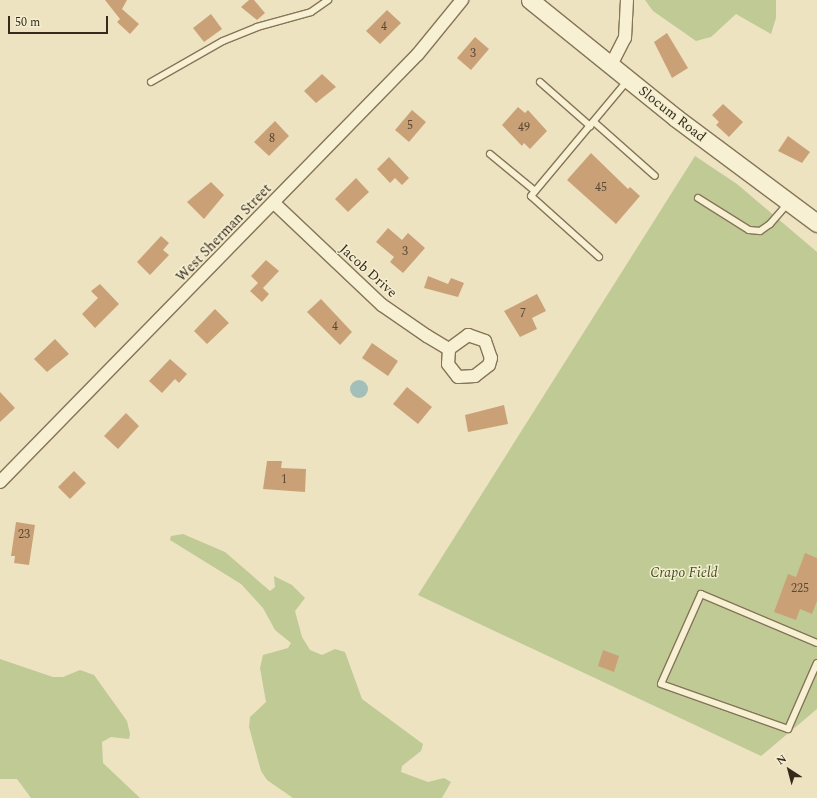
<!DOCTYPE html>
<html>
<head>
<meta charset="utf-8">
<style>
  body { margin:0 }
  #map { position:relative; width:817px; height:798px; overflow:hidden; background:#ede3c1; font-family:Spectral,serif }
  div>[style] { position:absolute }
  .green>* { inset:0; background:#bfca95 }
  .water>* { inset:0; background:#a3bfb9 }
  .round { border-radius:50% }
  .building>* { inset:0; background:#caa177 }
  .roads { filter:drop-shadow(1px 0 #857559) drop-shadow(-1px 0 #857559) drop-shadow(0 1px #857559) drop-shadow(0 -1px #857559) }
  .lane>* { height:6px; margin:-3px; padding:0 3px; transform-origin:3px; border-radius:3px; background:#f8f0d3 }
  .street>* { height:12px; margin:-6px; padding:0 6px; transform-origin:6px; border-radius:6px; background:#f8f0d3 }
  .secondary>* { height:17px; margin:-8.5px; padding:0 8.5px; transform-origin:8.5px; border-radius:8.5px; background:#f8f0d3 }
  span { translate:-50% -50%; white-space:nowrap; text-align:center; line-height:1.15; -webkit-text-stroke:3px #f4edd0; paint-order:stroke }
  .number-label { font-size:12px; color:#5a4834 }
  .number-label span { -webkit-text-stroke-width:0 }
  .street-label { font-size:14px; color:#352b1d }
  .park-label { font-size:14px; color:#425124; font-style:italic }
  .north { position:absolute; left:769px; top:750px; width:40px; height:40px; -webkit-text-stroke:3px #f4edd0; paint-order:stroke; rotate:324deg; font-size:11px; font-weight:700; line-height:16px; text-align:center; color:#352b1d }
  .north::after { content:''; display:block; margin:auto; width:14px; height:18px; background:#352b1d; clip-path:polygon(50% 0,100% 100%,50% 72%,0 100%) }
  .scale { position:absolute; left:8px; top:16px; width:100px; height:18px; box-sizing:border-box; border:2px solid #352b1d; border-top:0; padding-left:5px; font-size:12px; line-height:14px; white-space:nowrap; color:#352b1d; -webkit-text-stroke:3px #f4edd0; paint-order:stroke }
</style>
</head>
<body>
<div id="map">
  <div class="green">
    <div style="clip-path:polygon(645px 0,776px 0,776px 18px,771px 34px,736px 14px,711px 37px,696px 41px,653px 11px)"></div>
    <div style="clip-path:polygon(695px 156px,737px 184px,817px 252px,817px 709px,761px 756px,418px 595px)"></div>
    <div style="clip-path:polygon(183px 534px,225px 552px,270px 591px,275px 587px,274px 576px,292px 585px,305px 598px,295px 611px,302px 637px,310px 650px,322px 655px,335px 649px,345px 652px,362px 699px,423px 744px,421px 751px,402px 766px,401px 772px,428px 782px,444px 778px,451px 782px,442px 798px,293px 798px,267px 780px,261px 771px,249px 727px,250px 717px,266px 702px,260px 668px,263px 655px,288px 648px,291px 643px,275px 630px,263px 608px,241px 584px,170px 540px,171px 536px)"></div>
    <div style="clip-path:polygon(0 659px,53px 677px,63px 677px,80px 670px,94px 675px,127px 721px,130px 734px,129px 739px,111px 737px,102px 742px,103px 763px,140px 798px,31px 798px,17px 779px,0 779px)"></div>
  </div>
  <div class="water">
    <div class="round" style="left:350px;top:380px;width:18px;height:18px"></div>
  </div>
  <div class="building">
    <div style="clip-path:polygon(105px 0,127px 0,122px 9px,139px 24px,130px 34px,117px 22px,120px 19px)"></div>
    <div style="clip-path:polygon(249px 0,254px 0,265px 13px,257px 20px,241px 7px)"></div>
    <div style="clip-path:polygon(387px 10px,401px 23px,380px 44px,366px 31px)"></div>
    <div style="clip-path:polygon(211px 14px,222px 29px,204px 42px,193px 28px)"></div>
    <div style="clip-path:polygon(667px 33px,688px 68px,672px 78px,654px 42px)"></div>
    <div style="clip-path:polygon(475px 37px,489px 49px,471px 70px,457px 58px)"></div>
    <div style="clip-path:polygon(322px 74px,336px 87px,316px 103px,304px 91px)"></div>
    <div style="clip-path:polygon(723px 104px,743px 122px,729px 137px,716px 125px,719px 122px,712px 115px)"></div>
    <div style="clip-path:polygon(518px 107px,525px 113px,528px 110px,547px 131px,530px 149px,524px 143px,522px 146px,502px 125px)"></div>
    <div style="clip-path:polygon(412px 110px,426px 122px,409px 142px,395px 130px)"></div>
    <div style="clip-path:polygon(275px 121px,289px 136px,269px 156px,254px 142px)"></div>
    <div style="clip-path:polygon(788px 136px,810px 152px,802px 163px,778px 151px)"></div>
    <div style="clip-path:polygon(591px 153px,628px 189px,630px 187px,640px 196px,616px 224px,567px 180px)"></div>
    <div style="clip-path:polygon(389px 157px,409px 178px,402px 185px,395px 178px,390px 183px,377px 169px)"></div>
    <div style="clip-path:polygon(356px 178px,369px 192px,348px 212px,335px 199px)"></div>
    <div style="clip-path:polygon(211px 182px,224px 195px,204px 219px,187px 202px)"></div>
    <div style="clip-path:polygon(388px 228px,402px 240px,408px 233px,425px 248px,403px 273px,390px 262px,394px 257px,376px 242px)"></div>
    <div style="clip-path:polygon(161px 236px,169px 243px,163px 250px,169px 255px,150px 275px,137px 262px)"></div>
    <div style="clip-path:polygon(266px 260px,279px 271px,263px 288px,269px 294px,262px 302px,250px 291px,258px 283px,251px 276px)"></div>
    <div style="clip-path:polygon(428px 276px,448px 284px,451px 278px,464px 283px,458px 297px,424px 288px)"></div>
    <div style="clip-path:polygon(100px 284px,119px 304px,95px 328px,82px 314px,98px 298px,91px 291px)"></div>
    <div style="clip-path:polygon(537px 294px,546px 311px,532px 318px,537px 329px,520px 337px,504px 311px)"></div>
    <div style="clip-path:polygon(321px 299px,352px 332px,340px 345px,307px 312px)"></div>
    <div style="clip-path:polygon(215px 309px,229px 323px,207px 344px,194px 331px)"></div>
    <div style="clip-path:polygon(55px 339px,69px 354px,47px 372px,34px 359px)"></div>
    <div style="clip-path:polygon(372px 343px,398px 361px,388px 376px,362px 358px)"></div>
    <div style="clip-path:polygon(170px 359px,187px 374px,179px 383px,175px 379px,162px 393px,149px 381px)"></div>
    <div style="clip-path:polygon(407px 387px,432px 407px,418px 424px,393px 404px)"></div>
    <div style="clip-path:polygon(0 392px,15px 408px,0 422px)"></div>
    <div style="clip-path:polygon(504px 405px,508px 424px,468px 432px,465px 415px)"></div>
    <div style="clip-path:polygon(126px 413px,139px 426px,118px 449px,104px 436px)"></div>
    <div style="clip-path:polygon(267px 461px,282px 461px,281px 468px,306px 469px,305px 492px,263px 489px)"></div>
    <div style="clip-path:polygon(74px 471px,86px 483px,70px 499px,58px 487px)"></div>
    <div style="clip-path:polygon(16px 522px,35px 525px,29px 565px,14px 563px,15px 556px,11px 556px)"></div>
    <div style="clip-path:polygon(805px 553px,817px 558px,817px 601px,812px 614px,800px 609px,796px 620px,774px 612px,788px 574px,796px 577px)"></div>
    <div style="clip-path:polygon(603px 650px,619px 656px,614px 672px,598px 666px)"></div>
  </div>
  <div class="roads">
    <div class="lane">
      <div style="left:151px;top:82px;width:83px;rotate:-29.7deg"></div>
      <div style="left:223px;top:41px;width:37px;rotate:-22deg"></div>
      <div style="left:257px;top:27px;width:56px;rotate:-15.5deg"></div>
      <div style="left:311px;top:12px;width:21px;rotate:-35deg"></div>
      <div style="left:540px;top:82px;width:67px;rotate:41.3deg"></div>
      <div style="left:594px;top:122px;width:81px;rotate:41.5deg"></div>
      <div style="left:490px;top:154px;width:58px;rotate:39.4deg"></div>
      <div style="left:698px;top:198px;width:60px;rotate:32.1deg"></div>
      <div style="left:749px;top:230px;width:11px;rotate:5deg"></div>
      <div style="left:760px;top:231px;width:12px;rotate:-35deg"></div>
      <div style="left:770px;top:224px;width:28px;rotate:-49deg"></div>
      <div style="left:599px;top:257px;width:91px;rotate:-138.1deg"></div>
      <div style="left:531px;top:196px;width:150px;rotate:-50.1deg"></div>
      <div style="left:817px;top:643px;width:126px;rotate:-157.1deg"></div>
      <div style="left:701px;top:594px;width:98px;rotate:114deg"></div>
      <div style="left:661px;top:684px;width:135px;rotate:19.5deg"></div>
      <div style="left:788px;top:729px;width:72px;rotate:-66.3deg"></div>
    </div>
    <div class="street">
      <div style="left:611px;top:65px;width:30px;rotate:-63deg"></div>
      <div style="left:625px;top:38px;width:38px;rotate:-87deg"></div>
      <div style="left:274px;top:203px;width:149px;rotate:43.4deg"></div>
      <div style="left:382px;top:305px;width:55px;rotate:34.6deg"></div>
      <div style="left:427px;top:336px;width:26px;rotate:31deg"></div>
      <div style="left:449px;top:349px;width:24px;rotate:-36deg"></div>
      <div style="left:468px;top:335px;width:18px;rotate:19deg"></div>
      <div style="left:485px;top:341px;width:18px;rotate:71deg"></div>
      <div style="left:491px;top:358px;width:7px;rotate:106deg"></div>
      <div style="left:489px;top:365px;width:18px;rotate:142deg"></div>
      <div style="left:475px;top:376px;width:17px;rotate:177deg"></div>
      <div style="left:458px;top:377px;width:16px;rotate:-128deg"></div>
      <div style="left:448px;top:364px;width:15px;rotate:-86deg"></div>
      <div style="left:0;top:482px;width:598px;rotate:-45.68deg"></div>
      <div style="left:418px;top:54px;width:70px;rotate:-50.8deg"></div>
    </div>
    <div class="secondary">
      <div style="left:530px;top:0;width:188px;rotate:38.9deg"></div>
      <div style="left:676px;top:118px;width:176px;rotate:36.7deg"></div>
    </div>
  </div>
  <div class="number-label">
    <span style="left:384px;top:27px">4</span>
    <span style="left:473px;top:54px">3</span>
    <span style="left:410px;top:126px">5</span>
    <span style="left:524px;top:128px">49</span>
    <span style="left:272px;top:139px">8</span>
    <span style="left:601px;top:188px">45</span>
    <span style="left:405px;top:252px">3</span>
    <span style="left:523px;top:314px">7</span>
    <span style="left:335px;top:327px">4</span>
    <span style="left:284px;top:480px">1</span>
    <span style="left:24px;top:535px">23</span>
    <span style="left:800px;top:589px">225</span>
  </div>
  <div class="street-label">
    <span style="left:672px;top:114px;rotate:38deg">Slocum Road</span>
    <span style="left:224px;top:233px;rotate:-46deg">West Sherman Street</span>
    <span style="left:368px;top:271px;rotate:42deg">Jacob Drive</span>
  </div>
  <div class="park-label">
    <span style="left:684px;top:573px">Crapo Field</span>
  </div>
  <div class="north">N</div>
  <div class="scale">50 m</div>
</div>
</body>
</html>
